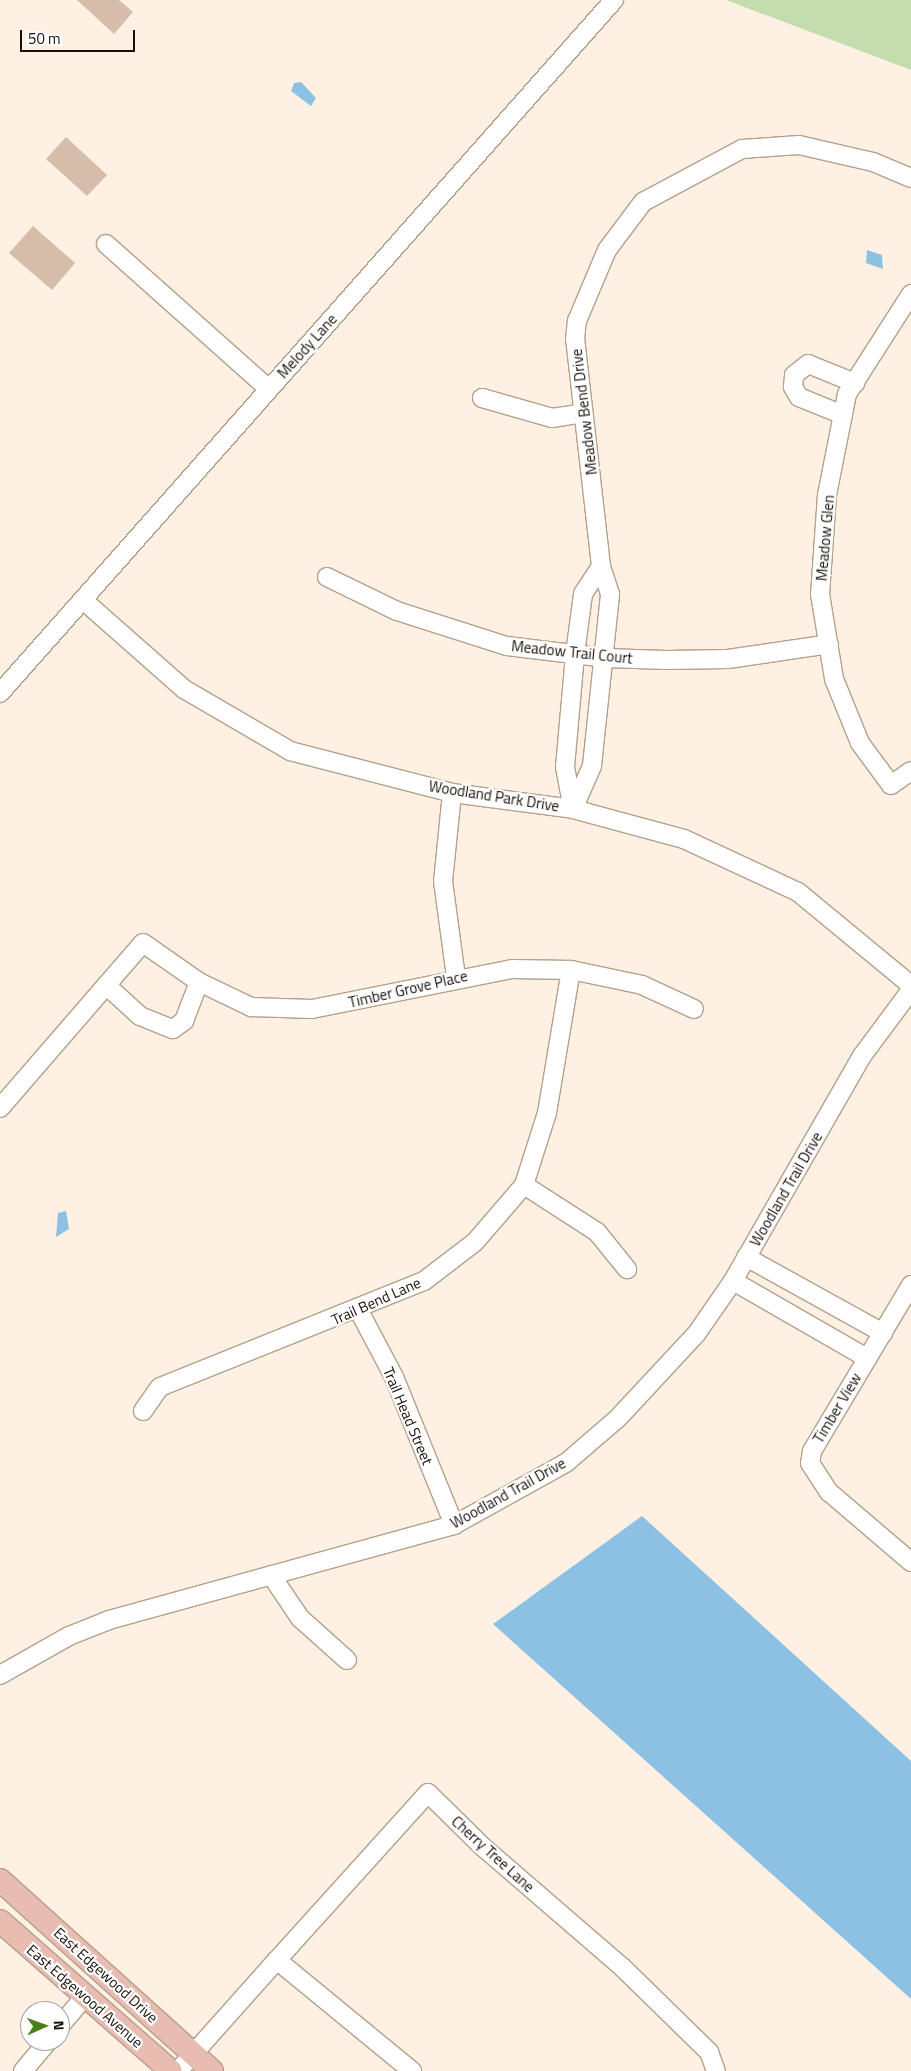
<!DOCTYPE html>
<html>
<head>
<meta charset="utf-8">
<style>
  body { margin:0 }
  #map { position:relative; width:911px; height:2071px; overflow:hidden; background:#fef0e3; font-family:"Titillium Web",sans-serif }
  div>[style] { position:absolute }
  .green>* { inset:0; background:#c5dcae }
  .water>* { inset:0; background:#8dc1e3 }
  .building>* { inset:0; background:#d6bdaa }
  .roads { filter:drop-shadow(1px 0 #b5a08b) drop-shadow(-1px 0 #b5a08b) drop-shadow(0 1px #b5a08b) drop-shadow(0 -1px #b5a08b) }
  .minor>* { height:18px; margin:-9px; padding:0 9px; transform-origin:9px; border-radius:9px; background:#fff }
  .major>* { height:22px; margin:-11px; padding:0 11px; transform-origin:11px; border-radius:11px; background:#e9bcb2 }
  span { translate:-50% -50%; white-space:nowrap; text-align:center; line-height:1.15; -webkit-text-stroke:4.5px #fff; paint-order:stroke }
  .street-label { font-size:15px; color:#160e07 }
  .north { position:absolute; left:20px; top:2001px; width:50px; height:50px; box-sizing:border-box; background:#fff; border:1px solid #a29f9c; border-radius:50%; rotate:88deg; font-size:14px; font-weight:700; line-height:20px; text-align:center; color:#160e07 }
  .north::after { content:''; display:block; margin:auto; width:18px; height:22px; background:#48811b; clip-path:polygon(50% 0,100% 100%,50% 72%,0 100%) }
  .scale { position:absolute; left:20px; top:30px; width:115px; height:22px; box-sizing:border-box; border:2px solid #160e07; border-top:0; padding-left:6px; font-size:15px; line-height:18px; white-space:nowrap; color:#160e07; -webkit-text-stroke:4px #fff; paint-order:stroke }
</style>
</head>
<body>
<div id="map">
  <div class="green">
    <div style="clip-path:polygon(726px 0,911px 0,911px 70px)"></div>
  </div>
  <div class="water">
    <div style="clip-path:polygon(301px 82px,316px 98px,311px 106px,291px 91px,294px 83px)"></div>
    <div style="clip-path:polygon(867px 250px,882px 255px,883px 269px,866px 263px)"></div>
    <div style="clip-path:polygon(66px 1211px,69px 1229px,56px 1237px,58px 1213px)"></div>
    <div style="clip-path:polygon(642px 1516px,911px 1761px,911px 1999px,493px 1624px)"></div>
  </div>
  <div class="building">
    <div style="clip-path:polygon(77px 0,119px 0,133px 12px,114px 34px)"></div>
    <div style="clip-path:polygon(66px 137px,107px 175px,87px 196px,46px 159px)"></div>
    <div style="clip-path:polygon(33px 226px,75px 263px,52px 290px,9px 253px)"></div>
  </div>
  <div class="roads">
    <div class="minor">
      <div style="left:106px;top:244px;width:218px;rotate:41.7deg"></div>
      <div style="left:911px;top:294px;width:119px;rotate:122.6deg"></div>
      <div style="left:847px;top:394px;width:103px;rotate:101.2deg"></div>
      <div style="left:827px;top:495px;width:99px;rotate:94deg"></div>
      <div style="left:820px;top:594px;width:86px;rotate:80.6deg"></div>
      <div style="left:834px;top:679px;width:69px;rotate:67.9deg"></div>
      <div style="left:860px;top:743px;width:52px;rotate:53.6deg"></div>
      <div style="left:891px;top:785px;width:24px;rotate:-35deg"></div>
      <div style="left:482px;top:398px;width:73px;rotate:15.9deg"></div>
      <div style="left:552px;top:418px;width:30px;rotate:-9deg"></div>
      <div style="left:843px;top:415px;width:48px;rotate:-157.8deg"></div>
      <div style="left:799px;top:397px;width:12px;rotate:-121deg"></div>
      <div style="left:793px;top:387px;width:12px;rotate:-85deg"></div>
      <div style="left:794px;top:375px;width:18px;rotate:-38deg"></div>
      <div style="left:808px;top:364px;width:51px;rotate:22deg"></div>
      <div style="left:327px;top:577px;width:78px;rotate:25.9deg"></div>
      <div style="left:397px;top:611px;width:115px;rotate:17.7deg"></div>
      <div style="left:507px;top:646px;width:100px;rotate:6.9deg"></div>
      <div style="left:606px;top:658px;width:60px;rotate:1.9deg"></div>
      <div style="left:666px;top:660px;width:62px;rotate:-0.9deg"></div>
      <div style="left:728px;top:659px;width:102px;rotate:-8.4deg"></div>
      <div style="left:83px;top:600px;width:135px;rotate:41.4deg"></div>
      <div style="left:184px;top:689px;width:123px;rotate:30.3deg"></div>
      <div style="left:290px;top:751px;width:167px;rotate:14.5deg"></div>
      <div style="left:452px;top:793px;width:122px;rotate:7.5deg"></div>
      <div style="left:573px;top:809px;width:115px;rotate:15.1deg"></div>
      <div style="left:684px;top:839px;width:126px;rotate:24.9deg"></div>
      <div style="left:798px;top:892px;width:146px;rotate:39.5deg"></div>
      <div style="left:0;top:693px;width:926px;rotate:-48.46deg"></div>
      <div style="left:452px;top:793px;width:88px;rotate:95.8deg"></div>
      <div style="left:443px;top:881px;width:97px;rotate:82.3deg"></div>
      <div style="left:573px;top:809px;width:47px;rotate:-66.2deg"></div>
      <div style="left:592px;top:766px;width:173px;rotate:-84deg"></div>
      <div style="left:610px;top:594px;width:29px;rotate:-108deg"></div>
      <div style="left:601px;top:566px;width:228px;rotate:-96.5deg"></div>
      <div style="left:575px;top:339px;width:18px;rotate:-84deg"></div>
      <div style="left:577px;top:321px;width:77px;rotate:-67.1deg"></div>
      <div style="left:607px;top:250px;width:60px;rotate:-53.1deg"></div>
      <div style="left:643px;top:202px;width:112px;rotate:-28.2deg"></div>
      <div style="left:742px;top:149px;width:57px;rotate:-4deg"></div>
      <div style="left:799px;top:145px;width:76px;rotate:12.9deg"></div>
      <div style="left:873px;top:162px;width:41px;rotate:22.8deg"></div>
      <div style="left:573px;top:809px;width:43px;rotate:-100.8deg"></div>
      <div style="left:565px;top:767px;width:113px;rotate:-84.9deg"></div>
      <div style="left:575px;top:654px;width:61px;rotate:-82.4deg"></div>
      <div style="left:583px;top:594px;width:33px;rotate:-57deg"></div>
      <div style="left:106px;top:985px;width:46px;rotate:42.4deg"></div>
      <div style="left:140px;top:1016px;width:35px;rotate:22deg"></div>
      <div style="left:173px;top:1029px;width:14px;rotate:-36deg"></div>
      <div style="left:184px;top:1021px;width:42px;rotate:-69deg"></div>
      <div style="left:0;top:1108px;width:218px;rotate:-49.1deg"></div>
      <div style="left:143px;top:943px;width:68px;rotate:34.9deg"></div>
      <div style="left:199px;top:982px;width:58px;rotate:25.7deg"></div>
      <div style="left:251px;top:1007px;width:61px;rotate:1.9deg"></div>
      <div style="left:312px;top:1009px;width:204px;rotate:-11.3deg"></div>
      <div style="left:512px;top:969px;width:59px;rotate:1deg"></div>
      <div style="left:571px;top:970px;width:73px;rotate:11.9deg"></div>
      <div style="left:642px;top:985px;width:57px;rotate:24.8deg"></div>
      <div style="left:524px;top:1185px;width:87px;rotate:32.8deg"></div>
      <div style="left:597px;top:1232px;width:48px;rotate:51deg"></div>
      <div style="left:746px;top:1257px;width:157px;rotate:29deg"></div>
      <div style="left:733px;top:1281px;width:155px;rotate:29.9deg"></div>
      <div style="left:911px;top:1285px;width:193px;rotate:120.8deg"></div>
      <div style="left:812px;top:1451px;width:12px;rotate:99deg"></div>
      <div style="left:810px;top:1463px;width:35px;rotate:57deg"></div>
      <div style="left:829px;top:1492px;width:108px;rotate:40.5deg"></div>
      <div style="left:358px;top:1309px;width:77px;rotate:62.1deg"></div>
      <div style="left:394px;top:1377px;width:160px;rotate:67.9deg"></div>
      <div style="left:143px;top:1411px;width:29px;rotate:-55deg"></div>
      <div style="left:160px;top:1387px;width:284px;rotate:-21.9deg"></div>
      <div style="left:424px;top:1281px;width:64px;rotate:-37.4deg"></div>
      <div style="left:475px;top:1242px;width:75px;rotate:-49.3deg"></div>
      <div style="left:524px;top:1185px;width:76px;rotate:-72.3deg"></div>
      <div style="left:547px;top:1113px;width:145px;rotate:-80.5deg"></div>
      <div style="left:271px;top:1575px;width:52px;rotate:56deg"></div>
      <div style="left:300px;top:1618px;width:63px;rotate:41.8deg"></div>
      <div style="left:0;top:1675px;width:79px;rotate:-29.5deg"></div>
      <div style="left:69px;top:1636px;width:43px;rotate:-21.8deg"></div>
      <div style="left:109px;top:1620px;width:358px;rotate:-15.4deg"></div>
      <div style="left:454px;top:1525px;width:129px;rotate:-29.1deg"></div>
      <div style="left:567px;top:1462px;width:67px;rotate:-40.8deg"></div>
      <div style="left:618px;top:1418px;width:116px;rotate:-47.1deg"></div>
      <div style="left:697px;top:1333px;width:63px;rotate:-55.3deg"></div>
      <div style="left:733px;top:1281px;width:259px;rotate:-60.2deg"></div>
      <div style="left:862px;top:1056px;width:82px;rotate:-53.4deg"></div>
      <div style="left:60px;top:2026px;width:38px;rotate:-50deg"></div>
      <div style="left:23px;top:2071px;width:39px;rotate:-50deg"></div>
      <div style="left:178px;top:2071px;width:149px;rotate:-48.3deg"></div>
      <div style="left:412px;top:2071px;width:175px;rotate:-140.6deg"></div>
      <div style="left:277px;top:1960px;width:225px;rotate:-47.9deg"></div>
      <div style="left:428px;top:1793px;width:77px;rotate:44.5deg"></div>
      <div style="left:483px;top:1847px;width:184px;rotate:40.8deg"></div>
      <div style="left:622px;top:1967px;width:122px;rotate:44.3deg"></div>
      <div style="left:709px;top:2052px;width:20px;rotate:70deg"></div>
    </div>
    <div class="major">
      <div style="left:0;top:1880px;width:285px;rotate:42deg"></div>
      <div style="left:0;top:1921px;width:227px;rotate:41.3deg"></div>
    </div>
  </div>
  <div class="street-label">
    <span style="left:307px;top:346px;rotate:-48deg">Melody Lane</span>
    <span style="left:584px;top:412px;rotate:-97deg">Meadow Bend Drive</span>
    <span style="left:825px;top:538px;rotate:-85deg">Meadow Glen</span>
    <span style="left:572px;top:652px;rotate:6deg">Meadow Trail Court</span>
    <span style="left:494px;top:796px;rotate:9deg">Woodland Park Drive</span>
    <span style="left:408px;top:989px;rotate:-13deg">Timber Grove Place</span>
    <span style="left:786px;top:1189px;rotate:-60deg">Woodland Trail Drive</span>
    <span style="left:376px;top:1301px;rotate:-24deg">Trail Bend Lane</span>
    <span style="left:837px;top:1408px;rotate:-59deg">Timber View</span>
    <span style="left:408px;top:1416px;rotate:67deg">Trail Head Street</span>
    <span style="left:508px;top:1493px;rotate:-29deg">Woodland Trail Drive</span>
    <span style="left:493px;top:1854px;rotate:42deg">Cherry Tree Lane</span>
    <span style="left:106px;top:1975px;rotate:42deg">East Edgewood Drive</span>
    <span style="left:85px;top:1996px;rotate:41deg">East Edgewood Avenue</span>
  </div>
  <div class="north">N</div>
  <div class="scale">50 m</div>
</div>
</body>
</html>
